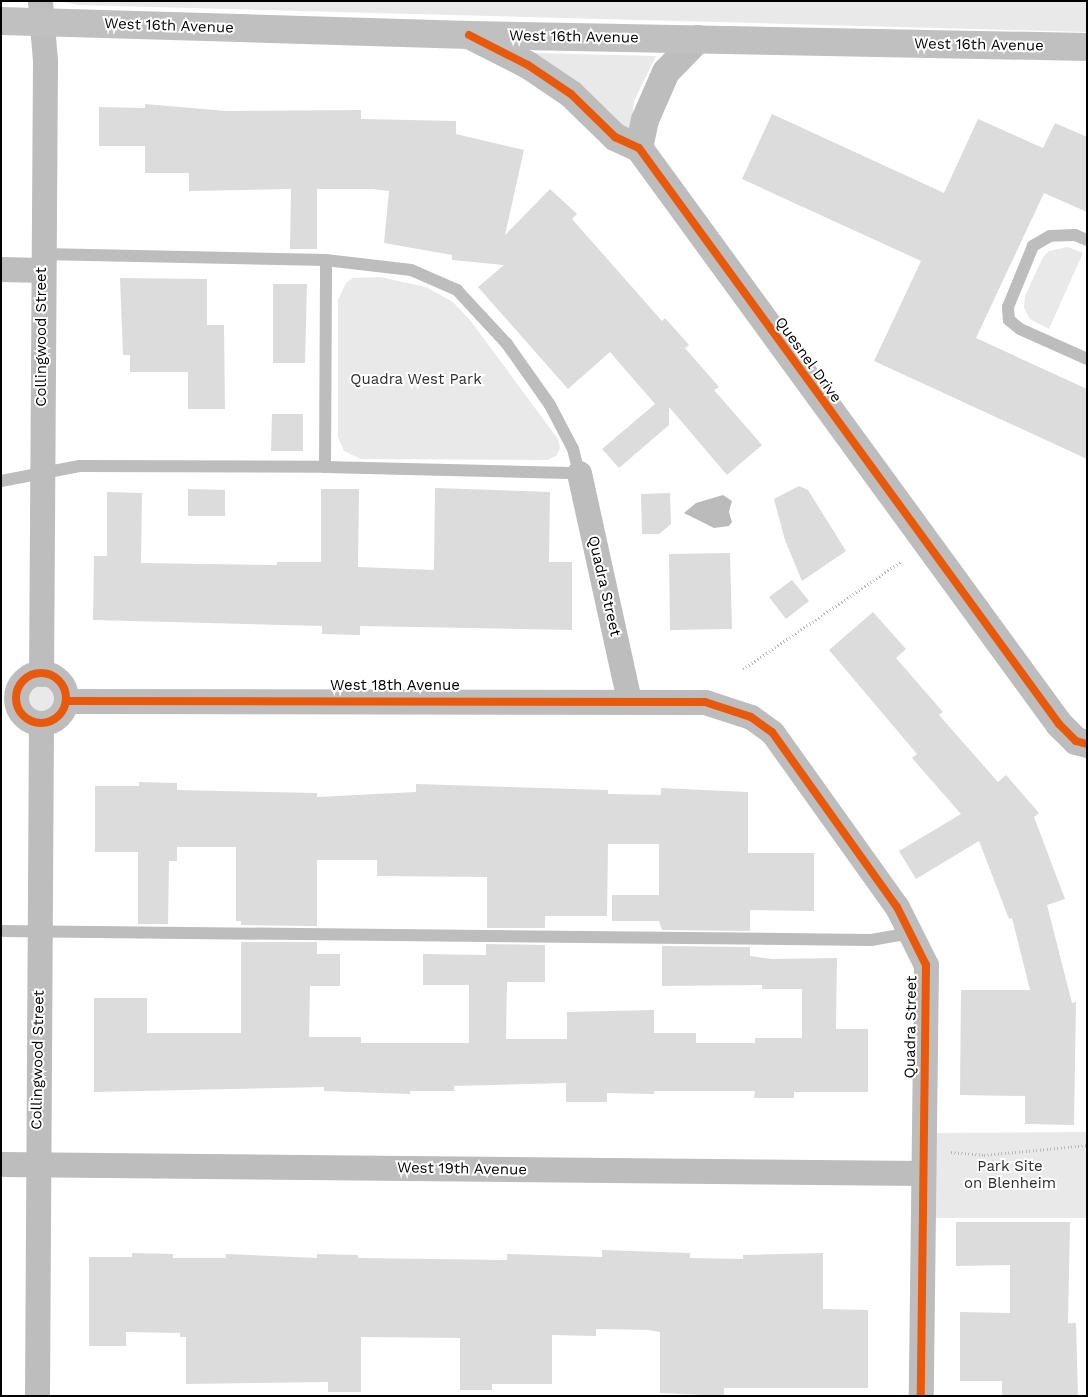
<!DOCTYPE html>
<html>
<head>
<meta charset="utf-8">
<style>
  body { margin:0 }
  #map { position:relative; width:1088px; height:1397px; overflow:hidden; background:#fff; font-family:"Work Sans",sans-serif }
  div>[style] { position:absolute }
  .green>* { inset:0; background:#e9e9e9 }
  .round { border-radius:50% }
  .water>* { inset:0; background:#bbb }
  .building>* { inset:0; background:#dcdcdc }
  .path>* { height:3px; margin-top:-1.5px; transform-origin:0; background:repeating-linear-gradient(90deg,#b8b8b8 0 1px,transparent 0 3.5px) }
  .service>* { height:12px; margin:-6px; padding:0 6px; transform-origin:6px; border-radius:6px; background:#bdbdbd }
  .minor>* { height:25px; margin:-12.5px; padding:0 12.5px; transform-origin:12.5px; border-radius:12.5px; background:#bdbdbd }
  .minor>.ring { margin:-12.5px; padding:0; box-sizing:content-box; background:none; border:25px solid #bdbdbd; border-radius:50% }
  .tertiary>* { height:28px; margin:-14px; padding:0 14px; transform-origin:14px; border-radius:14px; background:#bdbdbd }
  .secondary>* { height:28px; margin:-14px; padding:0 14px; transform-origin:14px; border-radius:14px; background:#c0c0c0 }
  .cycleway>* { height:8px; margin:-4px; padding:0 4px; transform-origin:4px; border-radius:4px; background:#e8590c }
  .cycleway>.ring { margin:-4px; padding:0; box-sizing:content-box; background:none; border:8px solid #e8590c; border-radius:50% }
  span { translate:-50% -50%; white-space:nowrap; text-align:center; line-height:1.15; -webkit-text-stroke:4px #fff; paint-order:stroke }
  .street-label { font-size:15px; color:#000 }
  .park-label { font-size:15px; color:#2e2e2e }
  .frame { position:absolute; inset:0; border:2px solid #000; pointer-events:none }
</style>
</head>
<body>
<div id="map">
  <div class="green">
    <div style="clip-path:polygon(58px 1px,1087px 1px,1087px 32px,78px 5px)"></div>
    <div style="clip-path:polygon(536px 53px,656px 56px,634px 101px,631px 128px,626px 130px,608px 110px,537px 58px)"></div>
    <div style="clip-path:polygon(1068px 247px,1083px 253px,1049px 329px,1030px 319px,1024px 308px,1025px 296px,1043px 257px,1049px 251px)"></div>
    <div style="clip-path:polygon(380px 277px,426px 287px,453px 302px,470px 320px,558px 439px,560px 448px,557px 455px,548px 460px,361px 459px,344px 451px,338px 437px,338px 300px,346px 283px,353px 278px)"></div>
    <div class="round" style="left:23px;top:681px;width:36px;height:36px"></div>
    <div style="clip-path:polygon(1087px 1132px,1087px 1218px,934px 1218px,934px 1133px)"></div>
  </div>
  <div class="water">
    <div style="clip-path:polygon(723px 495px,732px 501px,729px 512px,732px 522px,729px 526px,714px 528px,684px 513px,696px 503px)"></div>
  </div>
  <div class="building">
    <div style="clip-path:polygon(145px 104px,226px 111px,361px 110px,361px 119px,456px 121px,456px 134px,524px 150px,505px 235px,550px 189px,577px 214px,572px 219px,662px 321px,665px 318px,689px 345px,685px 348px,719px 387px,714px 390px,762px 445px,727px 475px,669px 407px,669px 425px,619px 468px,602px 449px,655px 404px,610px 352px,568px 389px,478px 287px,504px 265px,452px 260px,452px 255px,384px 243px,389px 191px,372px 189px,317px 189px,317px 249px,290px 249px,291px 189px,189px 191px,189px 173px,145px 173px,145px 146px,99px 146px,99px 107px,145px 108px)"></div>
    <div style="clip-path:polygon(772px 114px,944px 193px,978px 119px,1043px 148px,1055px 123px,1087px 137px,1087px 212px,1044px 193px,976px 338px,1087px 389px,1087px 459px,874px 361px,921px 261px,742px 179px)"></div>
    <div style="clip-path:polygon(120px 278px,207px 279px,207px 325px,224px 325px,225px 409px,188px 409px,188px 372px,130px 372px,130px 355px,123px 355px)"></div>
    <div style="clip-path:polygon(273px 284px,307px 284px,305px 363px,273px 363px)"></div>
    <div style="clip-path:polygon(272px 414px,303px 414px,303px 451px,271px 451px)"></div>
    <div style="clip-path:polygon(799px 486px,808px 490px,846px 551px,802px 581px,785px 540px,774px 499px)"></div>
    <div style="clip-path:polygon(435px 488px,550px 492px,549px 562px,572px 562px,572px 630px,360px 626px,360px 635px,322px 634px,322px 626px,93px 620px,94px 556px,107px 556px,107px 492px,142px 493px,141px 563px,277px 565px,277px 562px,321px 562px,321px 489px,359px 489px,358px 567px,434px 570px)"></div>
    <div style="clip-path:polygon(188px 489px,225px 490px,225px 516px,188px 516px)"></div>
    <div style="clip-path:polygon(670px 493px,671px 524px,659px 534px,642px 534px,641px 494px)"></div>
    <div style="clip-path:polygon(730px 553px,732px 629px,670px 630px,669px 554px)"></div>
    <div style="clip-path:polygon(792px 580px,809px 601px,786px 619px,769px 597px)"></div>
    <div style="clip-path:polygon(873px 612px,906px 649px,896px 658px,943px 712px,939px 715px,998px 782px,1006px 775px,1039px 813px,1034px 817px,1065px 899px,1047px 905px,1072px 1003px,1076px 1002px,1074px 1125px,1025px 1124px,1025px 1096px,960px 1095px,961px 990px,1030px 990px,1012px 918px,1009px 919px,979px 841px,916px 879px,899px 851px,961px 814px,912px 758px,917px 754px,829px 650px)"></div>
    <div style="clip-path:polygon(139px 782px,177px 783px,177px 790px,317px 793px,317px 797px,416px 792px,416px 784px,608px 790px,608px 794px,661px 795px,661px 788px,748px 792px,748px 853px,814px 853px,814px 911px,750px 910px,750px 931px,662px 930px,659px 921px,612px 921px,612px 895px,659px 895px,659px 844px,608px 844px,607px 916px,545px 916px,545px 928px,487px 928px,487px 877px,377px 876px,377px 860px,317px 860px,317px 926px,241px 925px,241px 921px,236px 921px,236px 847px,177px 847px,177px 861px,169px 861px,168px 924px,138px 924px,138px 852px,95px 852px,95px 786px,139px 786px)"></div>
    <div style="clip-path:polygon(241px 942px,317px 942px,317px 954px,340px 954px,340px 986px,310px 986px,309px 1037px,361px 1037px,361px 1043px,469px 1043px,469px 985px,423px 985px,423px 954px,486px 955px,486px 944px,545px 945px,545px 982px,507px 982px,506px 1039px,567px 1039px,567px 1012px,654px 1010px,654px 1033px,696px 1033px,696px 1043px,755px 1043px,755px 1038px,802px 1038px,802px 989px,762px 989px,762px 985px,662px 986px,662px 946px,750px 947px,750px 956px,772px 959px,837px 958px,836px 1029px,868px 1029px,868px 1092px,794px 1092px,794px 1098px,754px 1098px,755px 1091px,654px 1091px,654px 1094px,607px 1093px,607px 1102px,566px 1102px,566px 1083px,454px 1086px,454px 1091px,410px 1091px,410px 1094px,324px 1091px,324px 1087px,94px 1092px,94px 998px,147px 998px,147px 1033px,241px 1033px)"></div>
    <div style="clip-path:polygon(956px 1222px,1070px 1222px,1068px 1323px,1076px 1323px,1078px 1396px,1002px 1396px,1002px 1381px,960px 1381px,960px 1312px,1010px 1313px,1010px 1265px,956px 1266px)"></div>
    <div style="clip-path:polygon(602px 1250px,690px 1253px,690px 1258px,743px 1259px,743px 1255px,823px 1253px,823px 1309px,868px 1310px,868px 1388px,724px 1388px,724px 1396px,660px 1393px,660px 1332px,648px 1330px,596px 1329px,596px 1336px,552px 1335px,552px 1384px,492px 1384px,492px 1390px,460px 1390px,460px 1338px,361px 1337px,361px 1392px,328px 1392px,328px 1382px,186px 1384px,186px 1337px,180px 1337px,180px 1333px,126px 1332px,126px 1346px,89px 1346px,89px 1257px,132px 1257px,132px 1253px,173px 1254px,173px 1258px,226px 1258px,226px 1254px,317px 1258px,317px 1254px,358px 1255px,358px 1258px,507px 1260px,507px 1254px,602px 1257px)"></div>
  </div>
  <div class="path">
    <div style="left:743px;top:669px;width:192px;rotate:-34.2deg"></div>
    <div style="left:951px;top:1152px;width:33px;rotate:5deg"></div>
    <div style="left:984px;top:1155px;width:103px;rotate:-5.5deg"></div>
  </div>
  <div class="service">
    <div style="left:1087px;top:240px;width:13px;rotate:-157deg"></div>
    <div style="left:1075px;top:235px;width:25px;rotate:178deg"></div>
    <div style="left:1050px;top:236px;width:20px;rotate:150deg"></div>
    <div style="left:1033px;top:246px;width:66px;rotate:112.3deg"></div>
    <div style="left:1008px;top:307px;width:13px;rotate:86deg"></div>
    <div style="left:1009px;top:320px;width:14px;rotate:39deg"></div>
    <div style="left:1020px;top:329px;width:73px;rotate:24.1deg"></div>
    <div style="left:325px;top:467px;width:207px;rotate:-89.7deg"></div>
    <div style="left:1px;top:481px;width:80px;rotate:-10.8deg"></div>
    <div style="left:80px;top:466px;width:245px;rotate:0.2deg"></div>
    <div style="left:325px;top:467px;width:254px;rotate:1.4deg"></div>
    <div style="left:579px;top:473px;width:25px;rotate:-104deg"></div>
    <div style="left:573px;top:449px;width:50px;rotate:-117.6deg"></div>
    <div style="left:550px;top:405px;width:75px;rotate:-125.2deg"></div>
    <div style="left:507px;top:344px;width:74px;rotate:-132.8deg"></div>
    <div style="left:457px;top:290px;width:50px;rotate:-156.5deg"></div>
    <div style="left:411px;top:270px;width:86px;rotate:-173.3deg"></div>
    <div style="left:326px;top:260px;width:284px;rotate:-178.8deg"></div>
    <div style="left:1px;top:931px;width:870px;rotate:0.59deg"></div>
    <div style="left:871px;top:940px;width:40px;rotate:-10deg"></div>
  </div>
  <div class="minor">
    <div style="left:40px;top:1px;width:59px;rotate:85.2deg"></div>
    <div style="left:45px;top:60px;width:614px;rotate:90.37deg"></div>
    <div style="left:1px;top:269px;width:41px;rotate:1.4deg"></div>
    <div style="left:579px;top:473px;width:232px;rotate:77.6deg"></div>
    <div class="ring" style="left:16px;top:673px;width:25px;height:25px"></div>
    <div style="left:66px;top:701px;width:639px;rotate:0.09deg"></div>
    <div style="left:705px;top:702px;width:48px;rotate:18.1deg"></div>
    <div style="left:751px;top:717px;width:26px;rotate:36deg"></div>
    <div style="left:772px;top:732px;width:215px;rotate:54.5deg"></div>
    <div style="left:897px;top:907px;width:65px;rotate:63.4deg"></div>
    <div style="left:926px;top:965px;width:431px;rotate:90.7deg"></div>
    <div style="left:1px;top:1164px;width:922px;rotate:0.56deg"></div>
    <div style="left:37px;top:1396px;width:673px;rotate:-89.66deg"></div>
  </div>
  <div class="tertiary">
    <div style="left:469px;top:35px;width:66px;rotate:27deg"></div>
    <div style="left:528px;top:65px;width:52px;rotate:34deg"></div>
    <div style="left:571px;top:94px;width:62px;rotate:44.3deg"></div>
    <div style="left:615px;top:137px;width:26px;rotate:25deg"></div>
    <div style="left:639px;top:148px;width:713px;rotate:53.9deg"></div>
    <div style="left:1059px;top:724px;width:24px;rotate:45deg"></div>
    <div style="left:1076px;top:741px;width:11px;rotate:15deg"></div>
    <div style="left:639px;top:148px;width:29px;rotate:-78deg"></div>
    <div style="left:645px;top:120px;width:52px;rotate:-66.4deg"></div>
    <div style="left:666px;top:72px;width:46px;rotate:-45.9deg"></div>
  </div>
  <div class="secondary">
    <div style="left:1px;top:21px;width:468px;rotate:1.7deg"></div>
    <div style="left:469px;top:35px;width:618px;rotate:1.11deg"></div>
  </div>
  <div class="cycleway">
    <div style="left:469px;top:35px;width:66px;rotate:27deg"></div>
    <div style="left:528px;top:65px;width:52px;rotate:34deg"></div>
    <div style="left:571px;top:94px;width:62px;rotate:44.3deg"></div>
    <div style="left:615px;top:137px;width:26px;rotate:25deg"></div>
    <div style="left:639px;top:148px;width:713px;rotate:53.9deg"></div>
    <div style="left:1059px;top:724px;width:24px;rotate:45deg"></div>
    <div style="left:1076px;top:741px;width:11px;rotate:15deg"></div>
    <div class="ring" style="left:16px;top:673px;width:42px;height:42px"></div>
    <div style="left:66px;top:701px;width:639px;rotate:0.09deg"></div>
    <div style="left:705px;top:702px;width:48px;rotate:18.1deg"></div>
    <div style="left:751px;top:717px;width:26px;rotate:36deg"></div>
    <div style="left:772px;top:732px;width:215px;rotate:54.5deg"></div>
    <div style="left:897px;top:907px;width:65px;rotate:63.4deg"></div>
    <div style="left:926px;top:965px;width:431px;rotate:90.7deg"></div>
  </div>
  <div class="street-label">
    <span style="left:169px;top:26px;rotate:2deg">West 16th Avenue</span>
    <span style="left:574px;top:37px;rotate:1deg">West 16th Avenue</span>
    <span style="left:979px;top:45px;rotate:1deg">West 16th Avenue</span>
    <span style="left:42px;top:337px;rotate:-90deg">Collingwood Street</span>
    <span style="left:808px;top:360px;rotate:54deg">Quesnel Drive</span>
    <span style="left:604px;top:586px;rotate:77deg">Quadra Street</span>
    <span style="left:395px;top:686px">West 18th Avenue</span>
    <span style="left:911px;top:1027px;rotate:-89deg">Quadra Street</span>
    <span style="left:38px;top:1060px;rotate:-89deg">Collingwood Street</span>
    <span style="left:462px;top:1169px;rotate:1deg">West 19th Avenue</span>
  </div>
  <div class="park-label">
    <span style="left:416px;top:380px">Quadra West Park</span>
    <span style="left:1010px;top:1175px">Park Site<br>on Blenheim</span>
  </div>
  <div class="frame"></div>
</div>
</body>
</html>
